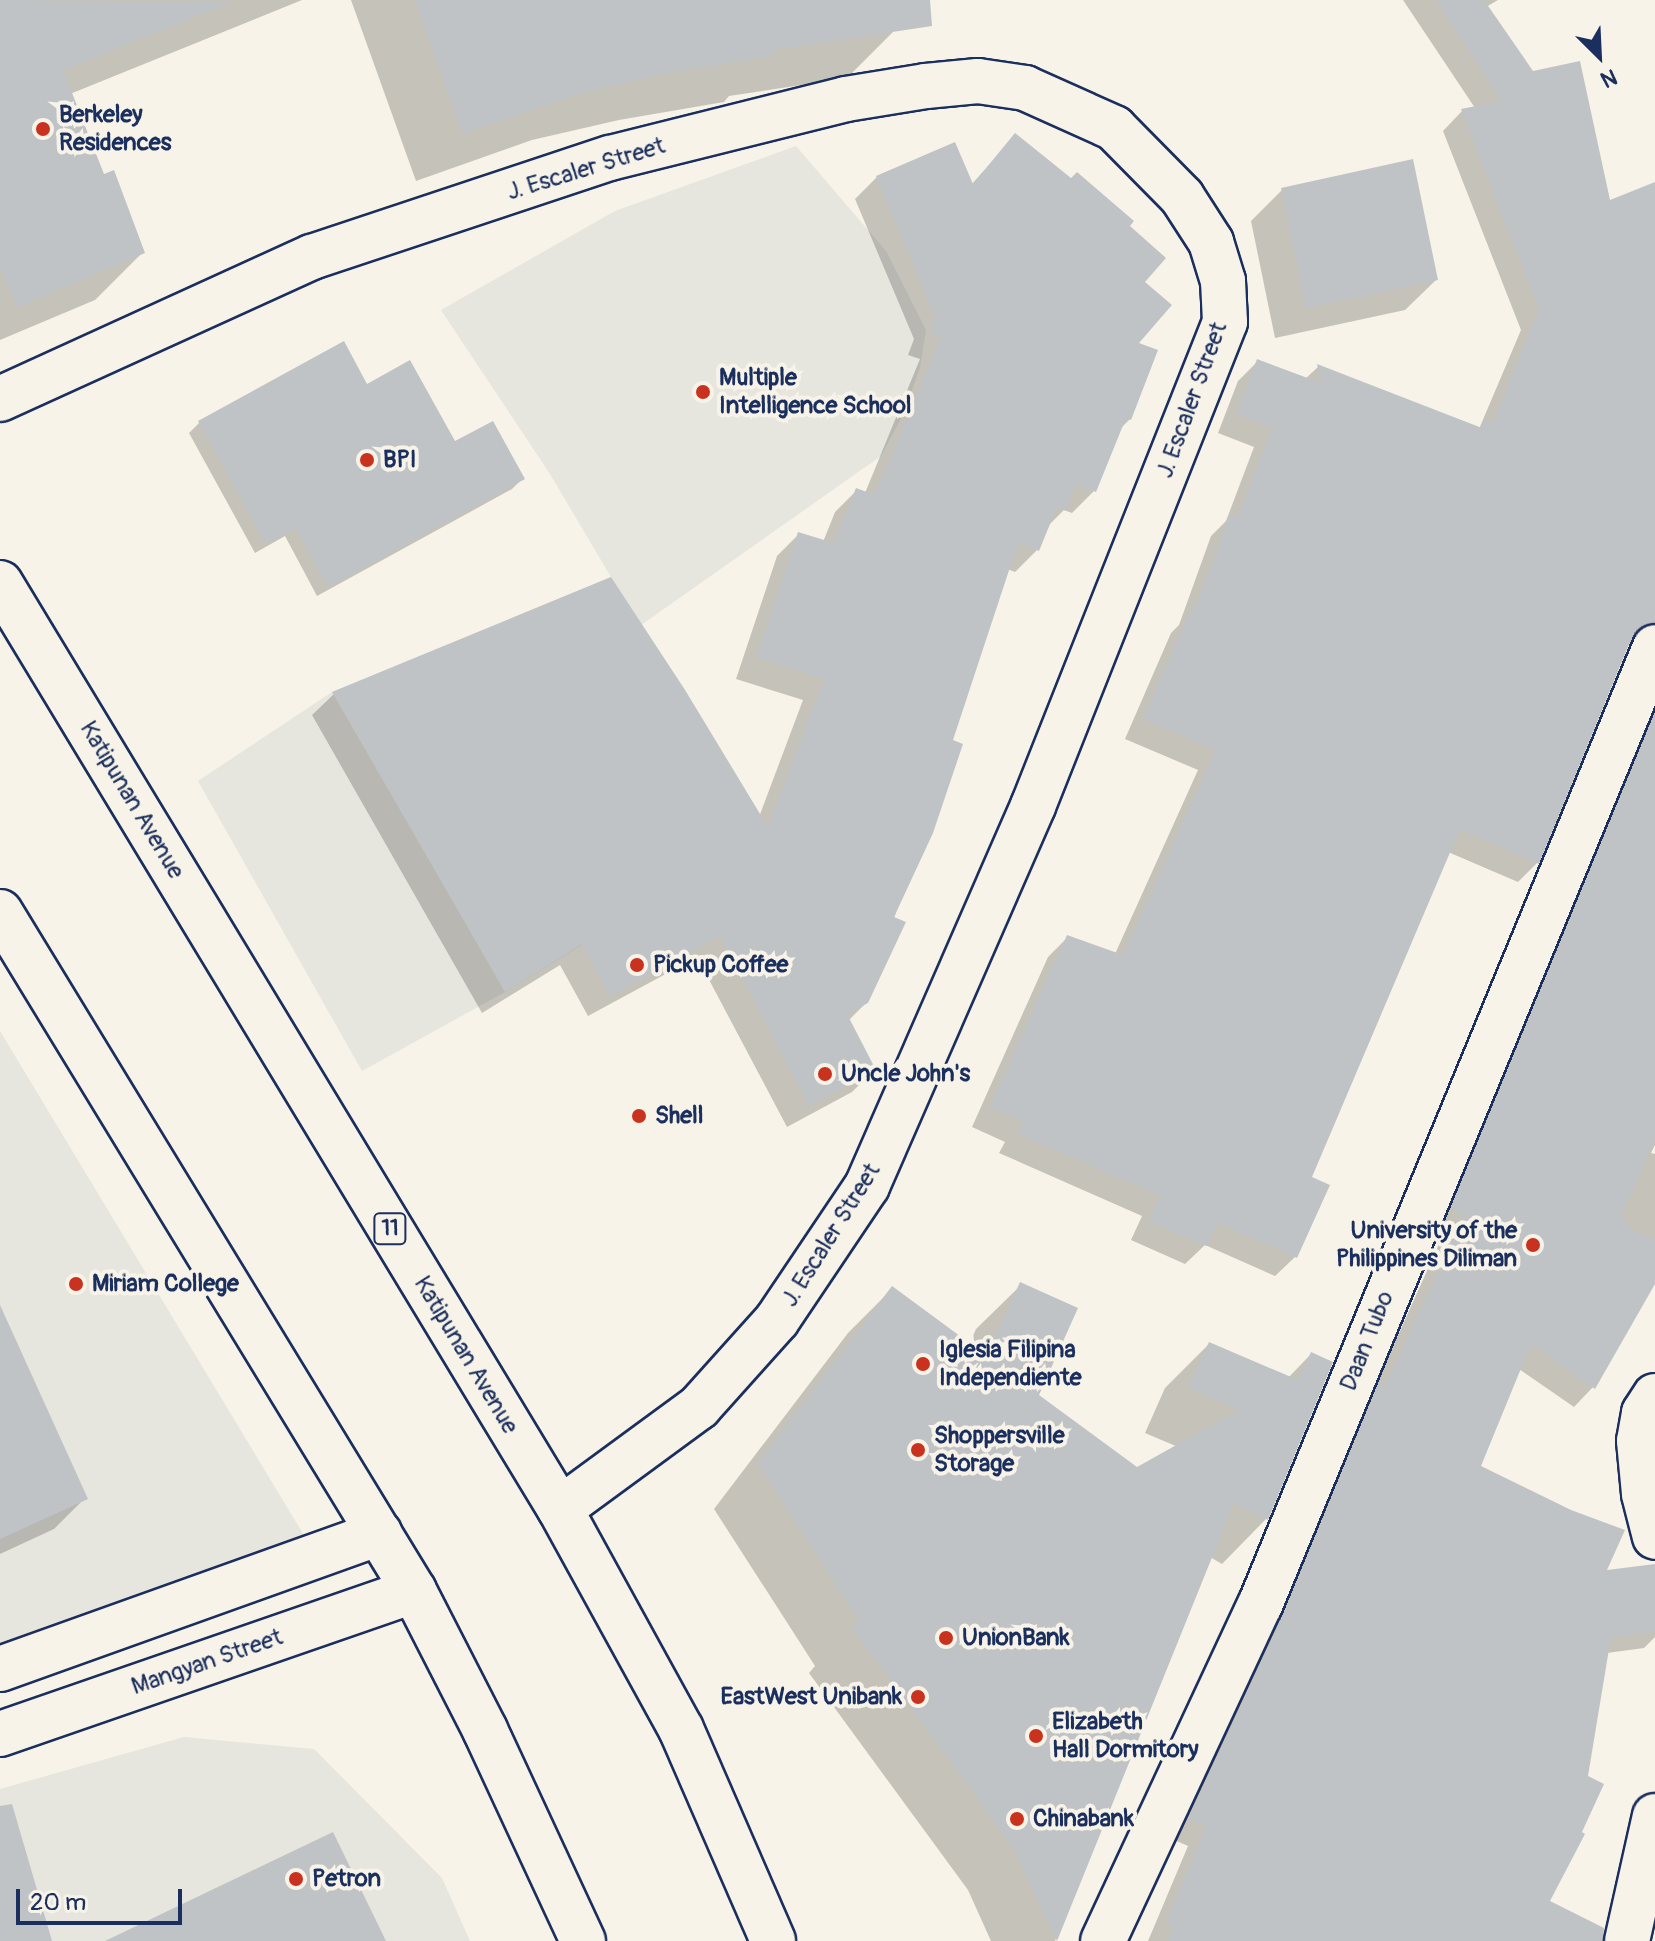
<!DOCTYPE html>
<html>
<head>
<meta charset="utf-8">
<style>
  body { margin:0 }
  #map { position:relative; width:1655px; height:1941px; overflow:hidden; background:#f7f3e8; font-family:Pangolin,sans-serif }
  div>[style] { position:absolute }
  .built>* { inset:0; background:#e6e5de }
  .shadow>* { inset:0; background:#0003 }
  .building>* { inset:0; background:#c0c3c5 }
  .roads { filter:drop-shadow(2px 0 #1b2f5e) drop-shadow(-2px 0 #1b2f5e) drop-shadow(0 2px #1b2f5e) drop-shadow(0 -2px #1b2f5e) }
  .street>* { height:44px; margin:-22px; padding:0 22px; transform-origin:22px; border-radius:22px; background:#f7f3e8 }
  .primary>* { height:44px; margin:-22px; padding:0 22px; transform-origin:22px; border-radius:22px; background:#f7f3e8 }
  .dots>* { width:22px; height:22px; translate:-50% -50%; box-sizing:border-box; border:4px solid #f7f3e8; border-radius:50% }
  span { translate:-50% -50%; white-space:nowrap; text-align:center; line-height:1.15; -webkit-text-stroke:8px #f7f3e8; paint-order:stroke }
  .shield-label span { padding:2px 6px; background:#f7f3e8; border:2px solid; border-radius:6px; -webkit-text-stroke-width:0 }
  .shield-label { font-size:22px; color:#1b2f5e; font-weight:700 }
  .poi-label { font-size:24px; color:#1b2f5e; font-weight:700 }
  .left { translate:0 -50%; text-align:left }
  .right { translate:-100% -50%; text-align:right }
  .street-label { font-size:24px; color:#1b2f5e }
  .north { position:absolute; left:1559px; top:16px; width:80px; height:80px; -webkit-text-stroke:6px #f7f3e8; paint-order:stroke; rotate:156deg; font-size:22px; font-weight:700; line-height:32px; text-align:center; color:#1b2f5e }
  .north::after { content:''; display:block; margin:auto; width:28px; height:36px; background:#1b2f5e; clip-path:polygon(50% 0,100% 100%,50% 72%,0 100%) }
  .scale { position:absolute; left:16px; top:1889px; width:166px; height:36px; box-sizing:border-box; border:4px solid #1b2f5e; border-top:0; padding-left:10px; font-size:24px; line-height:28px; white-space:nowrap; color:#1b2f5e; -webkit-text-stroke:6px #f7f3e8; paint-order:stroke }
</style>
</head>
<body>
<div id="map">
  <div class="built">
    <div style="clip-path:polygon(796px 146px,886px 251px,926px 330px,920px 368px,902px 417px,881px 456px,641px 625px,685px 690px,769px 830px,505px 992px,362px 1071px,198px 781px,332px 692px,611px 577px,550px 474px,441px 310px,615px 211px)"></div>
    <div style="clip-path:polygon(0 1031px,305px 1537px,0 1651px)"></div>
    <div style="clip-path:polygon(184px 1737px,314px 1749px,442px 1878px,470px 1941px,0 1941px,0 1789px)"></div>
  </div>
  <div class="shadow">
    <div style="clip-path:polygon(0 0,302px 0,70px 94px,102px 176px,143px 252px,95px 300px,0 340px)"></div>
    <div style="clip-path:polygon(351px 0,890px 0,894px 31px,847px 78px,729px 96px,724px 102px,619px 120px,532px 140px,416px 181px)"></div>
    <div style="clip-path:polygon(1403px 0,1498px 0,1486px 7px,1609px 202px,1655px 184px,1655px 651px,1645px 643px,1628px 642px,1537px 863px,1518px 882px,1448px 852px,1309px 1178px,1295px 1257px,1275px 1276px,1205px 1245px,1185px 1264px,1131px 1240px,1142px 1216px,999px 1153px,1005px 1142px,972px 1127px,1048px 957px,1068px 937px,1115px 954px,1198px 770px,1125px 739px,1171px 633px,1179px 625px,1211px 536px,1226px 521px,1254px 447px,1218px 433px,1238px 381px,1258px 361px,1305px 379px,1318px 367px,1479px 429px,1521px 330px,1443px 131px,1462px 111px,1475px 108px)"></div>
    <div style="clip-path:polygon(1016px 135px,1127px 227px,1143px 283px,1130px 419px,1120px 429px,1094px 491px,1072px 513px,1064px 510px,1047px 527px,1037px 550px,1015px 572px,1007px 569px,867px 1002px,848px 1021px,874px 1070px,852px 1092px,787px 1127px,697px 957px,588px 1016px,560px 965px,482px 1013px,312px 715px,334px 694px,759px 817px,803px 700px,736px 679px,777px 556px,799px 534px,823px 542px,835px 512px,857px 490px,865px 493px,920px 359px,908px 355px,914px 339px,855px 199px,877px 177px,971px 185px)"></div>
    <div style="clip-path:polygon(1282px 190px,1436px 280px,1405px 310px,1275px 338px,1251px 221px)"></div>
    <div style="clip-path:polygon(199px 423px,454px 443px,522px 479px,512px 489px,317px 596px,285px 536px,255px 553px,189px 433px)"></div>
    <div style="clip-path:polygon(1655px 688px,1655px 1145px,1651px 1153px,1655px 1154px,1655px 1280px,1593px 1387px,1574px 1407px,1519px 1369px,1479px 1467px,1604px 1572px,1655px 1566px,1655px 1637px,1644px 1648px,1607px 1653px,1548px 1902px,1596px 1941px,1148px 1941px,1188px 1846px,1170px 1838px,1360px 1404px,1373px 1391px,1444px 1233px,1433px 1229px)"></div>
    <div style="clip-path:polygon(1021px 1285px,1037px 1395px,1137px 1470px,1178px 1447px,1145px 1433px,1165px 1388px,1209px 1344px,1288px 1378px,1311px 1354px,1331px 1363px,1266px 1519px,1222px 1564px,1210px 1557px,1055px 1941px,991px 1941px,968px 1890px,809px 1673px,815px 1666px,714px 1509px,848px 1333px,893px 1288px,969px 1345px,976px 1329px)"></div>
    <div style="clip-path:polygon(0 1385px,85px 1498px,54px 1529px,0 1554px)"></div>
  </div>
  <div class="building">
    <div style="clip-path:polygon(0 0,232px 2px,63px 70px,104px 174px,114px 170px,145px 253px,17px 307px,0 266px)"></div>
    <div style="clip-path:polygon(415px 0,930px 0,932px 26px,773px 50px,774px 55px,668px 73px,581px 93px,463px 134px)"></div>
    <div style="clip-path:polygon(1436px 0,1484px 0,1533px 71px,1580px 61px,1610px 200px,1655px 182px,1655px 623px,1640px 627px,1632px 637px,1539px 864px,1460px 829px,1312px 1177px,1330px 1185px,1297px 1258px,1217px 1222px,1207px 1246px,1149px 1221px,1160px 1196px,1017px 1133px,1023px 1122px,990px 1107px,1067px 935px,1123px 955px,1216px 750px,1143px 719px,1190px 611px,1194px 612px,1230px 514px,1238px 517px,1272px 428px,1236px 414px,1257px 359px,1321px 383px,1317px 364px,1482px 428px,1486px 419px,1493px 423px,1539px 309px,1461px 109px,1502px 101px)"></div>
    <div style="clip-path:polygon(1015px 133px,1071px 178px,1077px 172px,1134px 221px,1130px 226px,1166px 258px,1145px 282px,1172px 305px,1139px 343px,1158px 350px,1131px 420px,1126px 418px,1096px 492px,1076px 484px,1066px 511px,1057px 507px,1039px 551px,1018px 543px,953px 740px,963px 744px,933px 833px,894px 917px,906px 922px,868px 1003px,847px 1014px,876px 1070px,809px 1106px,720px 936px,610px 996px,582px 944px,505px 992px,332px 692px,611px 577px,685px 690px,768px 827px,824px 679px,757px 657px,798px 532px,834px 543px,856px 488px,875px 495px,941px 337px,929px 333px,935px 316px,876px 176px,955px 142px,973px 184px)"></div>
    <div style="clip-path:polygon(1413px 159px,1438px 280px,1306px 308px,1281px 188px)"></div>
    <div style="clip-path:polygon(344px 341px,367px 384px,410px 360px,455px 441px,493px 421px,525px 479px,328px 587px,296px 528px,266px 544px,198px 421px)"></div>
    <div style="clip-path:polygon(1655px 713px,1655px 1140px,1621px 1216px,1628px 1220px,1625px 1225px,1655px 1241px,1655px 1284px,1595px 1389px,1531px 1344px,1481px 1466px,1571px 1510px,1625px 1530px,1607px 1570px,1655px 1564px,1655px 1631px,1611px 1637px,1588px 1776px,1604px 1784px,1582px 1832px,1585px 1834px,1550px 1901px,1604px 1928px,1603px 1941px,1168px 1941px,1174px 1926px,1166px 1922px,1206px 1826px,1188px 1819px,1283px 1615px,1379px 1382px,1385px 1385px,1439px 1269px,1462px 1214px,1451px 1210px,1456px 1194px)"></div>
    <div style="clip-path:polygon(1020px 1282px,1078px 1308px,1039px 1395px,1137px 1467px,1239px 1410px,1188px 1388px,1209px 1342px,1298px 1380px,1311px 1352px,1333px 1362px,1268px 1520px,1234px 1503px,1057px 1941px,1012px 1846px,852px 1627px,860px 1622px,758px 1463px,892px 1286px,987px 1356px)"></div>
    <div style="clip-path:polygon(0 1305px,88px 1499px,0 1539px)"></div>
    <div style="clip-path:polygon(12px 1804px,52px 1941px,0 1941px,0 1806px)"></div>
    <div style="clip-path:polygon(333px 1832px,386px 1941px,105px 1941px)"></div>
  </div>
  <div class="roads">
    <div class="street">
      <div style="left:0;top:399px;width:343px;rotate:-24.5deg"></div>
      <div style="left:312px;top:257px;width:314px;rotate:-18.4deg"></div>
      <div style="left:610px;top:158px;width:243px;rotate:-14deg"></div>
      <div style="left:846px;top:99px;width:81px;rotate:-9.2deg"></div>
      <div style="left:926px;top:86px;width:52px;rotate:-5.5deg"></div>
      <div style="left:978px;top:81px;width:48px;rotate:8.5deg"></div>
      <div style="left:1025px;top:88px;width:98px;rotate:24.2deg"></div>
      <div style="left:1114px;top:128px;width:97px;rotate:45.4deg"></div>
      <div style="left:1182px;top:197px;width:54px;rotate:57.2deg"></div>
      <div style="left:1211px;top:242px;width:41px;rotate:72.9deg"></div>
      <div style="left:1223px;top:281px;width:41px;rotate:87.2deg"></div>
      <div style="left:1225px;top:322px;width:521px;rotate:111.64deg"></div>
      <div style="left:1033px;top:806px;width:415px;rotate:113.6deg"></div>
      <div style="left:867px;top:1186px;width:161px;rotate:123.9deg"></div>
      <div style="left:777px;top:1320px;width:117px;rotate:131.9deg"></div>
      <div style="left:699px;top:1407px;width:172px;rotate:143.7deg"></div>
      <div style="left:1655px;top:1396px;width:20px;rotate:123deg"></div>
      <div style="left:1644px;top:1413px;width:28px;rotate:100deg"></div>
      <div style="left:1639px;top:1441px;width:53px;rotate:84.6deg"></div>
      <div style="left:1644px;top:1494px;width:44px;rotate:75.7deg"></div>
      <div style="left:0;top:1669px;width:403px;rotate:-19.7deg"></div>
      <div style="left:0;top:1734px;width:438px;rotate:-19.1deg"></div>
      <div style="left:1103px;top:1941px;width:371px;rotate:-65deg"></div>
      <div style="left:1260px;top:1605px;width:1036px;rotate:-67.59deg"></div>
      <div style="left:1627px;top:1941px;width:128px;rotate:-77.4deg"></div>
    </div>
    <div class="primary">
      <div style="left:0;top:583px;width:1082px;rotate:58.84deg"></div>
      <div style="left:560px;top:1509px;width:251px;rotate:61.2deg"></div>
      <div style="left:681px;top:1729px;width:231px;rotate:66.5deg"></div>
      <div style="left:0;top:912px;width:795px;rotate:58.63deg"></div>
      <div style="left:414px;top:1591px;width:156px;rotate:62.9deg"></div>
      <div style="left:485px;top:1730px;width:233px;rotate:65.1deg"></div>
    </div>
  </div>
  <div class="dots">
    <div style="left:43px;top:129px;background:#c8321e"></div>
    <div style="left:703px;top:392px;background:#c8321e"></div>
    <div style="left:367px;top:460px;background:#c8321e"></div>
    <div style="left:637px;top:965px;background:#c8321e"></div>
    <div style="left:825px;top:1074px;background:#c8321e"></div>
    <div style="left:639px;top:1116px;background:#c8321e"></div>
    <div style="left:1533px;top:1245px;background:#c8321e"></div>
    <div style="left:76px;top:1284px;background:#c8321e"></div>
    <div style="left:923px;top:1364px;background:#c8321e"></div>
    <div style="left:918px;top:1450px;background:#c8321e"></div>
    <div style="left:946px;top:1638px;background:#c8321e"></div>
    <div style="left:918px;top:1697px;background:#c8321e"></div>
    <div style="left:1036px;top:1736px;background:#c8321e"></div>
    <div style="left:1017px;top:1819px;background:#c8321e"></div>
    <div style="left:296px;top:1879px;background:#c8321e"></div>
  </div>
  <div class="shield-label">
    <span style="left:390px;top:1229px">11</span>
  </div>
  <div class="poi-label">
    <span class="left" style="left:59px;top:129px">Berkeley<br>Residences</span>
    <span class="left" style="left:719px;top:392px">Multiple<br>Intelligence School</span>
    <span class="left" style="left:383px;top:460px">BPI</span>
    <span class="left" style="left:653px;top:965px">Pickup Coffee</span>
    <span class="left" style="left:841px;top:1074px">Uncle John's</span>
    <span class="left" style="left:655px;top:1116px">Shell</span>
    <span class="right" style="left:1517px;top:1245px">University of the<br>Philippines Diliman</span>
    <span class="left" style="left:92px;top:1284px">Miriam College</span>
    <span class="left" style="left:939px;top:1364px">Iglesia Filipina<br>Independiente</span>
    <span class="left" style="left:934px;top:1450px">Shoppersville<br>Storage</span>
    <span class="left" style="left:962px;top:1638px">UnionBank</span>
    <span class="right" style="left:902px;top:1697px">EastWest Unibank</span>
    <span class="left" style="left:1052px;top:1736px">Elizabeth<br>Hall Dormitory</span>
    <span class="left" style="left:1033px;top:1819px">Chinabank</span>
    <span class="left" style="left:312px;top:1879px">Petron</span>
  </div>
  <div class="street-label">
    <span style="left:586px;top:169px;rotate:-17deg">J. Escaler Street</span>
    <span style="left:1192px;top:400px;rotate:-70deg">J. Escaler Street</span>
    <span style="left:132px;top:800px;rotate:59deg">Katipunan Avenue</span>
    <span style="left:831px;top:1235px;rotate:-58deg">J. Escaler Street</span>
    <span style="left:1367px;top:1341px;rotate:-68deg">Daan Tubo</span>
    <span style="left:466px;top:1355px;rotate:59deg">Katipunan Avenue</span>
    <span style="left:207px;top:1662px;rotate:-19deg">Mangyan Street</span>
  </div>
  <div class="north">N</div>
  <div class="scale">20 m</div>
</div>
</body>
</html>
